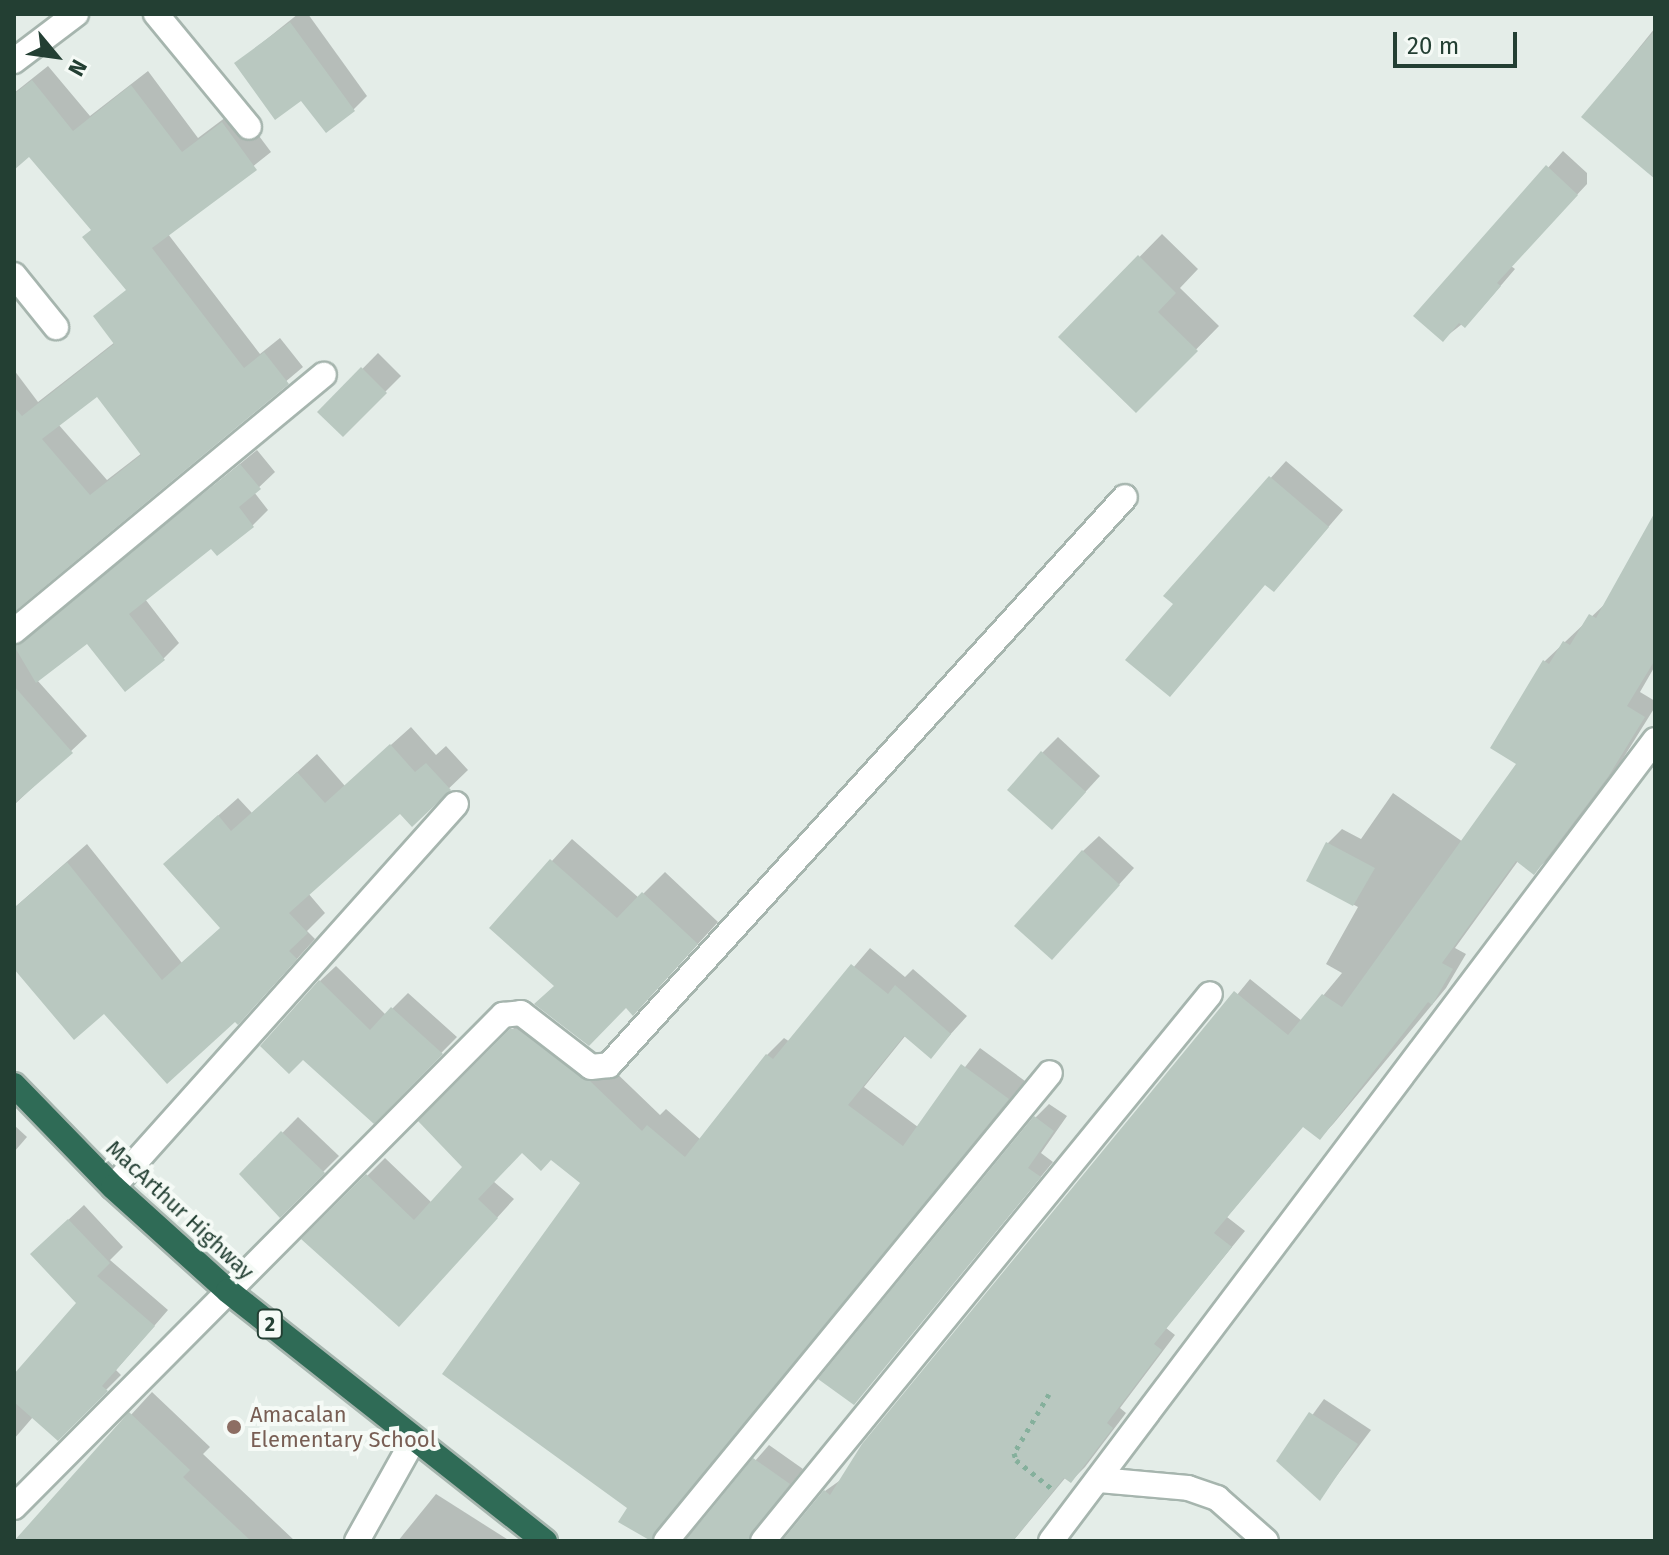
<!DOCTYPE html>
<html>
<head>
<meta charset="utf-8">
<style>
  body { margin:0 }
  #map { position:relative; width:1669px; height:1555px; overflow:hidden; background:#e4ede8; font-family:"Fira Sans",sans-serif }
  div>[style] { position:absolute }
  .shadow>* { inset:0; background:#0003 }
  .building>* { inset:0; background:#b9c8c0 }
  .path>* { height:5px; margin-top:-2.5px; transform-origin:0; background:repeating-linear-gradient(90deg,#85b09c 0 4px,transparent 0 10px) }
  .roads { filter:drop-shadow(2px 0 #a6b5ae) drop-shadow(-2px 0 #a6b5ae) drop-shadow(0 2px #a6b5ae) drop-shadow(0 -2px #a6b5ae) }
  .minor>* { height:24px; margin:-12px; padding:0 12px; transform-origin:12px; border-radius:12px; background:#fff }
  .highway>* { height:24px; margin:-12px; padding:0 12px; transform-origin:12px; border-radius:12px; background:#2f6b56 }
  .dots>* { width:22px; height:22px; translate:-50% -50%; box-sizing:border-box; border:4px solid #f5faf6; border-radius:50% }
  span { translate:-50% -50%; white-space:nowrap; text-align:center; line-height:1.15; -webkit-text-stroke:8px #f5faf6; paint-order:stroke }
  .shield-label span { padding:2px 6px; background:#f5faf6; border:2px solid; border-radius:6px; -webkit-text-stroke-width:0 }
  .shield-label { font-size:20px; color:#233f33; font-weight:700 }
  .street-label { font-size:22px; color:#233f33 }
  .education-label { font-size:22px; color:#785e54 }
  .left { translate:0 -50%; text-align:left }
  .frame { position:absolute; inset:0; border:16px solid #233f33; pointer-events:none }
  .north { position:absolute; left:16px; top:16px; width:80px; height:80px; -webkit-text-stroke:6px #f5faf6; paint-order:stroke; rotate:119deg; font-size:22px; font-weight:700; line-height:32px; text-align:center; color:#233f33 }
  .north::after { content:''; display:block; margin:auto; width:28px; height:36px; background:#233f33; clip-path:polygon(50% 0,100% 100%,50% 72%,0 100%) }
  .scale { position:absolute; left:1393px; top:32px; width:124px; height:36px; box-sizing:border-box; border:4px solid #233f33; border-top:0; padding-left:10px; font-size:24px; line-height:28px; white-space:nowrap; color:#233f33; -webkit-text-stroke:6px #f5faf6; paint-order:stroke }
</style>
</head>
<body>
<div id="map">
  <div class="shadow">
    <div style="clip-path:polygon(298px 14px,308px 14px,367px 96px,353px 110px,301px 98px,237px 63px)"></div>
    <div style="clip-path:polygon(1655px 28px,1655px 170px,1589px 110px)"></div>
    <div style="clip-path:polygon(evenodd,48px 66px,90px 116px,148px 71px,198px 138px,238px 108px,271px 152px,168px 234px,260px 354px,280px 338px,303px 367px,15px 610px,18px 626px,41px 628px,257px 450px,275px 472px,254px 492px,268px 510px,253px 525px,217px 553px,212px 546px,145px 599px,179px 643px,164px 658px,125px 689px,87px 641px,37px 680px,87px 736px,14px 805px,14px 370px,38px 402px,115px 342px,127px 289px,93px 229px,30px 155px,14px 167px,14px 93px,48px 66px,97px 394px,142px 453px,107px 480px,58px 424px,97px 394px)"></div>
    <div style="clip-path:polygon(1563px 151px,1587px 173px,1587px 184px,1511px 266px,1515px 269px,1480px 310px,1443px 339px,1416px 316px)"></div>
    <div style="clip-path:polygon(1162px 234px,1198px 269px,1180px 288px,1219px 326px,1136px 411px,1061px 337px)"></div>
    <div style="clip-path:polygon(378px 353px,401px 376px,343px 434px,320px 412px)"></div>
    <div style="clip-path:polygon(1286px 461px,1343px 510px,1274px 590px,1266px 583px,1175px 603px,1166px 595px)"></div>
    <div style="clip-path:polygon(1655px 519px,1655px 666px,1640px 692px,1655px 701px,1655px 707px,1622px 760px,1549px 858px,1534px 872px,1518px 861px,1455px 948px,1466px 954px,1446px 988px,1334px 1123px,1320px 1138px,1304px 1125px,1227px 1217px,1245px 1231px,1166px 1328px,1175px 1335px,1120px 1408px,1126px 1413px,1085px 1467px,1071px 1481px,1066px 1477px,1013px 1541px,684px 1541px,769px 1445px,803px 1469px,765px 1516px,762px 1530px,769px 1540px,788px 1538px,825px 1491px,842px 1479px,1250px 979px,1302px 1021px,1342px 973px,1326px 964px,1358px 907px,1308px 880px,1327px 844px,1342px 829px,1361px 839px,1393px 793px,1463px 842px,1518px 763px,1545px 661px,1607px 602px)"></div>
    <div style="clip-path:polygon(411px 727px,436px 755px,446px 746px,468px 770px,412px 824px,401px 811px,308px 893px,325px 913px,307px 931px,315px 939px,257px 1003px,104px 1011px,14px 962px,14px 908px,87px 844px,182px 963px,222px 927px,185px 845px,238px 798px,252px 813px,317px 754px,345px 786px)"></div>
    <div style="clip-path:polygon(1058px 737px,1100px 776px,1067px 812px,1042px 753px)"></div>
    <div style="clip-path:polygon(1099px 836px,1134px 868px,1067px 942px,1083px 851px)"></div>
    <div style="clip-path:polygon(572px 839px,639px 898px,665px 872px,718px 922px,654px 992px,626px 1005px,556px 985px,491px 928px)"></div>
    <div style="clip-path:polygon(870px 948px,905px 977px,913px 969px,967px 1016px,931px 1056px,906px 1035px,864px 1087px,918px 1127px,980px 1048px,1025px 1081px,671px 1512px,668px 1526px,654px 1541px,620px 1521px,630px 1508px,582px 1182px,552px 1157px,523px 1150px,493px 1181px,514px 1199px,416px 1307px,304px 1239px,385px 1158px,432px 1203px,465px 1167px,421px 1121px,529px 1013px,607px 1064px,660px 1115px,666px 1109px,701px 1140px,767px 1055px,784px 1038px,790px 1042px)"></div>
    <div style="clip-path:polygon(336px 966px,386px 1015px,408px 993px,457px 1037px,374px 1121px,303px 1057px,320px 981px)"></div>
    <div style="clip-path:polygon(1049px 1104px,1067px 1116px,1041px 1153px,1053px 1162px,854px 1403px,1035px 1118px)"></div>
    <div style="clip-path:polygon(298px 1117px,339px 1156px,280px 1215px,242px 1174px)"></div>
    <div style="clip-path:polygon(14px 1125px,27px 1137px,14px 1152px)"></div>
    <div style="clip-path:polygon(84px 1205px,123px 1247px,110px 1260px,168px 1310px,116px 1370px,121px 1375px,58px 1438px,33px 1417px,14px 1439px,14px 1377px,78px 1303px,48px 1239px)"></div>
    <div style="clip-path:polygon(152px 1392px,210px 1447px,203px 1454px,295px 1541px,15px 1541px)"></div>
    <div style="clip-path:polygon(1324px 1399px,1371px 1430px,1320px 1498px,1279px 1461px)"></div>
    <div style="clip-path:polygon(436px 1494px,510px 1541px,398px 1541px)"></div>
  </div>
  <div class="building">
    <div style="clip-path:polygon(290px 22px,355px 111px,326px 133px,301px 101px,275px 120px,234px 63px)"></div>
    <div style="clip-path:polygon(1655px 30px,1655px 179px,1581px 117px)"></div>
    <div style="clip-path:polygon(evenodd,32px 80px,73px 131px,131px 85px,182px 152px,222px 122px,257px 170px,152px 248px,244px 368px,264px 352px,289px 384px,14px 612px,14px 407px,22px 416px,114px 344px,93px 316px,126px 290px,82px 237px,91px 230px,29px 157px,14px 170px,14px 94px,32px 80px,97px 397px,141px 455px,90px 495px,42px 439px,97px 397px)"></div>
    <div style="clip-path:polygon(1546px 165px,1578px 195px,1497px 283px,1501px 286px,1465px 328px,1459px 323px,1443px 342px,1413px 316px)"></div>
    <div style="clip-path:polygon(1138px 255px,1176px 293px,1158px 312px,1198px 351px,1136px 413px,1058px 337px)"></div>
    <div style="clip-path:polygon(361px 367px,387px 393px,343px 437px,317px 412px)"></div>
    <div style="clip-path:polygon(240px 464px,261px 489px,239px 507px,254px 527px,217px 556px,211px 549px,129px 614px,165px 660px,125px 692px,87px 644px,36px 683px,14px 646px)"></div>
    <div style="clip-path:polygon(1269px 476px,1329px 527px,1274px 592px,1265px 585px,1170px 697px,1125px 660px,1173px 604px,1163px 596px)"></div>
    <div style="clip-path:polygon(1655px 512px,1655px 660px,1627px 706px,1645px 717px,1608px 777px,1534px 875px,1516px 861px,1442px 963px,1453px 969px,1432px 1005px,1428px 1002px,1320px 1140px,1303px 1127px,1214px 1233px,1232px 1247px,1154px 1344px,1162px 1350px,1107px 1423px,1113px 1428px,1071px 1483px,1064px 1478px,1013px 1541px,782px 1541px,824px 1490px,830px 1495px,862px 1444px,1234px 991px,1288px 1035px,1322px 994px,1342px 1007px,1516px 764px,1490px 748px,1543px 660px,1549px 664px,1563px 641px,1570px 645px,1589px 614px,1596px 618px)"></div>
    <div style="clip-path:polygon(14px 686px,73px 753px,14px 804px)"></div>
    <div style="clip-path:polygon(390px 744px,415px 772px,426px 763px,451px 790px,412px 827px,400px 814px,289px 913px,308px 933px,289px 951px,297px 959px,238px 1025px,235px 1022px,167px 1084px,104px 1014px,74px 1040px,14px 969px,14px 908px,67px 862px,162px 980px,220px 928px,163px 864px,218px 815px,231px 831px,297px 772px,325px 803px)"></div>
    <div style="clip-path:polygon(1041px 751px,1086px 792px,1052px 830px,1007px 790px)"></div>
    <div style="clip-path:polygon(1326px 842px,1375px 868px,1353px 906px,1306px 881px)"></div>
    <div style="clip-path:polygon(1082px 850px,1120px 885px,1052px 960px,1014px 926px)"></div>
    <div style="clip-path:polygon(550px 859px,617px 918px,642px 892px,698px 944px,633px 1016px,626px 1008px,589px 1046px,534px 1004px,554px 986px,489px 928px)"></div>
    <div style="clip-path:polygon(851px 964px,888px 994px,895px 985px,951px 1034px,931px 1059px,904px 1036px,848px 1105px,903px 1146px,961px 1064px,1009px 1099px,651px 1541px,618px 1522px,627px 1508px,442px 1374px,580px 1183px,551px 1160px,541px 1171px,522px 1153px,478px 1199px,498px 1218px,399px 1327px,301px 1239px,366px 1174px,414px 1220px,462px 1167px,418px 1121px,510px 1029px,517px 1029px,590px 1081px,642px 1131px,647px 1125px,685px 1157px,766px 1054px,773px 1059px)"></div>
    <div style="clip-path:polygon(319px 980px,370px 1030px,391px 1007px,443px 1054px,374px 1124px,303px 1060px,289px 1074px,260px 1046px)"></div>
    <div style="clip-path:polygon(1034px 1116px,1054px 1131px,1028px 1168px,1041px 1177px,854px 1405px,818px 1379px)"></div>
    <div style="clip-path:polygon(281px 1131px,325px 1173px,280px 1218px,239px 1174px)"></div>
    <div style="clip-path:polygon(68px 1219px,110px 1263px,97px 1276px,155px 1326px,102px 1386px,108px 1391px,58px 1441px,14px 1402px,14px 1374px,76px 1303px,30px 1254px)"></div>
    <div style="clip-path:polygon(129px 1412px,190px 1470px,183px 1477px,251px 1541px,14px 1541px)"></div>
    <div style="clip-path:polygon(1309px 1412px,1358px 1444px,1320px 1501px,1276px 1461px)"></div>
    <div style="clip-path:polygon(753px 1458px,790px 1484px,748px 1541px,685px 1541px)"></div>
  </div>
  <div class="path">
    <div style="left:1049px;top:1394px;width:69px;rotate:120.7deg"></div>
    <div style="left:1014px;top:1453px;width:7px;rotate:74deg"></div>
    <div style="left:1016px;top:1460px;width:45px;rotate:38.7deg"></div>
  </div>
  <div class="roads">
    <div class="minor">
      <div style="left:156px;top:14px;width:146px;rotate:50.5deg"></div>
      <div style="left:14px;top:61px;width:78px;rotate:-37.2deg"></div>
      <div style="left:14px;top:275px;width:67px;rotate:51.1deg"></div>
      <div style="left:14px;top:631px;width:402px;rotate:-39.6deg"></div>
      <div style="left:113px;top:1187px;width:514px;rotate:-48.15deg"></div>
      <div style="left:1099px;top:1480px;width:89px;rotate:5.1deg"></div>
      <div style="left:1188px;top:1488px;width:31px;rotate:19deg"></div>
      <div style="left:1217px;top:1498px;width:65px;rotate:41.3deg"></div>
      <div style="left:14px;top:1507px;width:694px;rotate:-45.18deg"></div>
      <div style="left:503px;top:1015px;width:18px;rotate:-6deg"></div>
      <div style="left:521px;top:1013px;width:88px;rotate:37.6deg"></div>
      <div style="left:591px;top:1067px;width:18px;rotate:-6deg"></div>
      <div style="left:609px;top:1065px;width:767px;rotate:-47.75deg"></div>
      <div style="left:357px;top:1541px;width:117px;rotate:-60.8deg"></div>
      <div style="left:666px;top:1541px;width:605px;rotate:-50.63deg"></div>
      <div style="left:763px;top:1541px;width:706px;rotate:-50.74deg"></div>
      <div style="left:1051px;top:1541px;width:1003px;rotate:-52.98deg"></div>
    </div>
    <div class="highway">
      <div style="left:14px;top:1085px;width:142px;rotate:45.9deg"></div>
      <div style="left:113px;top:1187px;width:155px;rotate:42.1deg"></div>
      <div style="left:228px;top:1291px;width:404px;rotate:38.3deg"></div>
    </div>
  </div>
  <div class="dots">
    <div style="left:234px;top:1427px;background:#8d6e63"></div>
  </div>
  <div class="shield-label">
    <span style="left:270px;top:1324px">2</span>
  </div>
  <div class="street-label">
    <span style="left:180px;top:1210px;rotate:43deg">MacArthur Highway</span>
  </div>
  <div class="education-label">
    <span class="left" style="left:250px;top:1427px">Amacalan<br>Elementary School</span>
  </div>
  <div class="frame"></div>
  <div class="north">N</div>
  <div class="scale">20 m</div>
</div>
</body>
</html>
